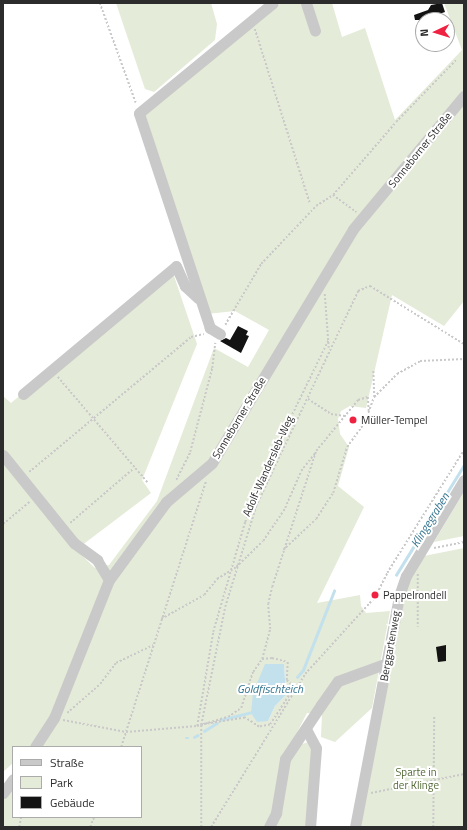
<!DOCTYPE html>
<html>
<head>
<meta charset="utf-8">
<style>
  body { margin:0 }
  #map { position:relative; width:467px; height:830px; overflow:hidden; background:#fff; font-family:"Titillium Web",sans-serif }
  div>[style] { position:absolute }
  .green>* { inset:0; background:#e4ebd8 }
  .water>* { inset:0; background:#c3e0ed }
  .stream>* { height:2.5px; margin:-1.25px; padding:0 1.25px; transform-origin:1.25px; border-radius:1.25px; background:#c3e0ed }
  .building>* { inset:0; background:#131313 }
  .path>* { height:1.5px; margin-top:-0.75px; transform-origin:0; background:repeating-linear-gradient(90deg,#c9c9c9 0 2px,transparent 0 4px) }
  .minor>* { height:11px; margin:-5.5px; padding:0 5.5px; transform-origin:5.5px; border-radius:5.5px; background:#c9c9c9 }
  .dots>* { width:11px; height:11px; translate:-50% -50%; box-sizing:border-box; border:2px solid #fff; border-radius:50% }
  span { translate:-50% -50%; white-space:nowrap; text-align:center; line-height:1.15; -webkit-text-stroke:4px #fff; paint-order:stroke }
  .street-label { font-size:11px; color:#2c2c2c }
  .poi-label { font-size:11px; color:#2c2c2c }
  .left { translate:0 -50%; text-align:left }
  .park-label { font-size:11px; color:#536a37 }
  .water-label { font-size:12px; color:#367692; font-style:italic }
  .frame { position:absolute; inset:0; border:4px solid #2c2c2c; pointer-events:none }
  .legend { position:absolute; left:12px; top:746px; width:130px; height:72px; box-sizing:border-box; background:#fff; border:1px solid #ababab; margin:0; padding:5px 7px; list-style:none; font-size:12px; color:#2c2c2c }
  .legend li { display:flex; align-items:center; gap:8px; height:20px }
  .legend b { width:20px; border:1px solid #ababab }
  .north { position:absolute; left:415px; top:12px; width:40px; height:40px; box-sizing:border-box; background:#fff; border:1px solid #ababab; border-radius:50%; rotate:266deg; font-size:11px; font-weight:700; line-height:16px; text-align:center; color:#2c2c2c }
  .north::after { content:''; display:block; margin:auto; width:14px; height:18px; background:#ef2242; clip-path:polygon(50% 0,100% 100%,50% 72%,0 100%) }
</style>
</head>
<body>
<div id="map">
  <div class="green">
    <div style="clip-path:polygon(116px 3px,211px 3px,217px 24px,215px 40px,154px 92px,145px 89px)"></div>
    <div style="clip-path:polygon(evenodd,281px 3px,332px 3px,342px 37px,365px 28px,395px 120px,462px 50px,444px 3px,464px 3px,464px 301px,444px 326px,392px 295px,366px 408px,350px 406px,341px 411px,338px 419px,340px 434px,349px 447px,338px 486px,364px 507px,317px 603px,360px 595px,361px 606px,366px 613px,390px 611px,372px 708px,335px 742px,321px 737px,322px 714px,307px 713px,289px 748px,318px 739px,311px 827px,3px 827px,3px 801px,13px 785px,13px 817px,141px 817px,141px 747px,13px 747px,13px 763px,4px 771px,3px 396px,11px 403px,172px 270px,197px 344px,142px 480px,151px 493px,81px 546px,72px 546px,95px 568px,109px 565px,157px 501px,214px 348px,248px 367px,269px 330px,235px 311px,207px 314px,145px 113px,281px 3px,265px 664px,284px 664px,286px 695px,275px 706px,268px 721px,265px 664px)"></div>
    <div style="clip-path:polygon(464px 492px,464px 536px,434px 542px)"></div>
    <div style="clip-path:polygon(464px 548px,464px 827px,358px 827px,408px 582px,424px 556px)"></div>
  </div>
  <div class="water">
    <div style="clip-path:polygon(265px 664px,284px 664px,286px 695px,275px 706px,268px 721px,257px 722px,251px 713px,253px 693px)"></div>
  </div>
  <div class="stream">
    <div style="left:396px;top:575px;width:129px;rotate:-58.3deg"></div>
    <div style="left:297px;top:677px;width:9px;rotate:-49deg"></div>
    <div style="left:303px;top:670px;width:85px;rotate:-68.6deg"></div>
    <div style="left:220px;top:720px;width:33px;rotate:-14deg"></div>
    <div style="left:204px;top:731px;width:15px;rotate:-32deg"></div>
    <div style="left:194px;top:737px;width:4px;rotate:-27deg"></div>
    <div style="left:186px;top:738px;width:2px"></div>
  </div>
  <div class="building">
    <div style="clip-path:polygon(442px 3px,445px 12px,430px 17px,431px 20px,415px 20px,414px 15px,428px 10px,431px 5px)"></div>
    <div style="clip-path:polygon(238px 326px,248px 331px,246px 335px,249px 336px,241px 353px,220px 341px,226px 338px,230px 340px)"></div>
    <div style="clip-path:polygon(446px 645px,446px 661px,438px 662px,436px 647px)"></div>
  </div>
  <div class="path">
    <div style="left:100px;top:3px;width:106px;rotate:70.2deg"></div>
    <div style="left:255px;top:29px;width:182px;rotate:72.5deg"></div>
    <div style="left:333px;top:195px;width:29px;rotate:36deg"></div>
    <div style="left:325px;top:294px;width:54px;rotate:85.8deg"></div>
    <div style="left:225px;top:325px;width:71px;rotate:-59.5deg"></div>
    <div style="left:261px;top:264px;width:80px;rotate:-46.5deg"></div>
    <div style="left:316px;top:206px;width:20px;rotate:-33deg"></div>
    <div style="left:333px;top:195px;width:96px;rotate:-49.2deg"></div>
    <div style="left:396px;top:122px;width:86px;rotate:-45.9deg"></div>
    <div style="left:58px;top:377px;width:140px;rotate:49.6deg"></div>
    <div style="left:374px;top:397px;width:33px;rotate:-45deg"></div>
    <div style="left:397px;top:374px;width:26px;rotate:-29deg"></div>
    <div style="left:420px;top:361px;width:44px;rotate:-2.6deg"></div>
    <div style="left:308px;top:399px;width:27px;rotate:33deg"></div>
    <div style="left:331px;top:414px;width:14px;rotate:8deg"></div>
    <div style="left:29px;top:472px;width:211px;rotate:-39.8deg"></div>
    <div style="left:191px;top:337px;width:13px;rotate:-13deg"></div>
    <div style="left:176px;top:480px;width:31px;rotate:-63deg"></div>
    <div style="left:190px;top:452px;width:87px;rotate:-75.3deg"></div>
    <div style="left:212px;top:368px;width:25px;rotate:-83deg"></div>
    <div style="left:70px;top:523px;width:84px;rotate:-40.7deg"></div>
    <div style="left:3px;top:524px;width:35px;rotate:-40deg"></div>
    <div style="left:434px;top:548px;width:31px;rotate:-11deg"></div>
    <div style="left:283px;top:550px;width:45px;rotate:-43.2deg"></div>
    <div style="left:316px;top:519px;width:31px;rotate:-57deg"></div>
    <div style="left:333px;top:493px;width:48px;rotate:-73.1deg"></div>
    <div style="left:347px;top:447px;width:29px;rotate:-54deg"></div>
    <div style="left:364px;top:424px;width:29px;rotate:-70deg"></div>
    <div style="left:374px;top:397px;width:26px;rotate:-92deg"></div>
    <div style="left:418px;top:574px;width:53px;rotate:90deg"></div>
    <div style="left:161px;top:619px;width:49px;rotate:-29.2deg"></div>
    <div style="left:204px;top:595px;width:21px;rotate:-51deg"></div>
    <div style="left:217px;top:579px;width:22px;rotate:-32deg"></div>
    <div style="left:236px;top:567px;width:37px;rotate:-44deg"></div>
    <div style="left:263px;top:541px;width:40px;rotate:-56deg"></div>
    <div style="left:285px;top:508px;width:40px;rotate:-66.6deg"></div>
    <div style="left:301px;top:471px;width:23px;rotate:-52deg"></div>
    <div style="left:262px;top:659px;width:31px;rotate:-75deg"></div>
    <div style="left:270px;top:629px;width:25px;rotate:-95deg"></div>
    <div style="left:268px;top:604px;width:17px;rotate:-77deg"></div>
    <div style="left:272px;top:587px;width:143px;rotate:-72.1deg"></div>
    <div style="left:316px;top:451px;width:66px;rotate:-50.5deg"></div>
    <div style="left:358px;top:400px;width:10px;rotate:-17deg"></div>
    <div style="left:368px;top:397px;width:14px;rotate:86deg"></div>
    <div style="left:67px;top:713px;width:44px;rotate:-41.3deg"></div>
    <div style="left:100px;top:684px;width:26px;rotate:-53deg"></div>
    <div style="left:116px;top:663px;width:41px;rotate:-25.9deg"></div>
    <div style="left:63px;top:720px;width:64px;rotate:10.8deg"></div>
    <div style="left:126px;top:732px;width:71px;rotate:-4.8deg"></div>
    <div style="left:197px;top:726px;width:4px;rotate:-14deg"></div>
    <div style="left:201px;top:725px;width:28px;rotate:-17deg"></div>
    <div style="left:228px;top:717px;width:16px;rotate:-35deg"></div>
    <div style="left:241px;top:708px;width:38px;rotate:-72deg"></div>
    <div style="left:253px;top:672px;width:16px;rotate:-55deg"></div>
    <div style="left:262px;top:659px;width:10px;rotate:-6deg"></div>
    <div style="left:272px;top:658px;width:16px;rotate:14deg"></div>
    <div style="left:288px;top:662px;width:18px;rotate:93deg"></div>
    <div style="left:287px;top:680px;width:7px;rotate:45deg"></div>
    <div style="left:292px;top:685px;width:11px;rotate:105deg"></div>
    <div style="left:289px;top:696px;width:35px;rotate:123deg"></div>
    <div style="left:270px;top:725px;width:11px;rotate:170deg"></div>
    <div style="left:259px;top:727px;width:17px;rotate:-147deg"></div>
    <div style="left:245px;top:718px;width:45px;rotate:171deg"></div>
    <div style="left:197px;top:726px;width:95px;rotate:-80.3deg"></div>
    <div style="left:213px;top:632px;width:115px;rotate:-73.8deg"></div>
    <div style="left:245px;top:522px;width:53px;rotate:-69.2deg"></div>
    <div style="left:264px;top:472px;width:148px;rotate:-64deg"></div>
    <div style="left:121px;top:747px;width:280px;rotate:-72.3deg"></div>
    <div style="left:371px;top:793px;width:95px;rotate:-11.5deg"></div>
    <div style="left:19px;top:827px;width:10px;rotate:-79deg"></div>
    <div style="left:90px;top:827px;width:11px;rotate:-68deg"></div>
    <div style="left:201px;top:827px;width:102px;rotate:-90deg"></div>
    <div style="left:201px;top:725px;width:120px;rotate:-78.5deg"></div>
    <div style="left:225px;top:607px;width:106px;rotate:-72.9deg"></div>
    <div style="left:256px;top:506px;width:238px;rotate:-64.6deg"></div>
    <div style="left:358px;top:291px;width:13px;rotate:-23deg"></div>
    <div style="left:370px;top:286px;width:110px;rotate:31.7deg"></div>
    <div style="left:211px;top:827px;width:180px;rotate:-58.4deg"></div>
    <div style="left:305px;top:674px;width:104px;rotate:-47.7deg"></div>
    <div style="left:375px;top:597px;width:27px;rotate:-63deg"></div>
    <div style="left:387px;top:573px;width:145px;rotate:-58deg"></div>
    <div style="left:433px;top:827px;width:111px;rotate:-89.5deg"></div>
  </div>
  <div class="minor">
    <div style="left:306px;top:3px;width:29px;rotate:72deg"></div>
    <div style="left:220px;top:334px;width:12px;rotate:-149deg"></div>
    <div style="left:210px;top:328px;width:226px;rotate:-108.3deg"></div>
    <div style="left:139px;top:113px;width:173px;rotate:-39.4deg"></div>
    <div style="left:23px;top:394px;width:199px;rotate:-39.9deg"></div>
    <div style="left:176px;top:266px;width:22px;rotate:66deg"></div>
    <div style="left:185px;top:286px;width:18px;rotate:43deg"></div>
    <div style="left:3px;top:455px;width:113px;rotate:51.1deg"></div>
    <div style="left:74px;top:543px;width:29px;rotate:36deg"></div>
    <div style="left:97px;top:560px;width:23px;rotate:59deg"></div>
    <div style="left:306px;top:729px;width:21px;rotate:62deg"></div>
    <div style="left:316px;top:748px;width:79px;rotate:94.3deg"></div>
    <div style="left:35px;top:747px;width:35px;rotate:-57deg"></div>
    <div style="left:54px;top:718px;width:149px;rotate:-68.3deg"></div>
    <div style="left:109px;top:580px;width:97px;rotate:-53.8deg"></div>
    <div style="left:166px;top:502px;width:60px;rotate:-40.3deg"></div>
    <div style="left:212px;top:463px;width:273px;rotate:-58.9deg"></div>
    <div style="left:353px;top:229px;width:173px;rotate:-50.2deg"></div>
    <div style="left:3px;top:793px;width:17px;rotate:-54deg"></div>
    <div style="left:269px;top:827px;width:16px;rotate:-63deg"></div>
    <div style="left:276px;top:813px;width:55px;rotate:-80.5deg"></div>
    <div style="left:285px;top:759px;width:65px;rotate:-56.3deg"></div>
    <div style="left:321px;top:705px;width:29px;rotate:-55deg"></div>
    <div style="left:338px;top:681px;width:52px;rotate:-20.2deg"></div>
    <div style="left:355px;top:827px;width:235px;rotate:-79.2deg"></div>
    <div style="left:399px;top:596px;width:21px;rotate:-71deg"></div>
    <div style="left:406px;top:576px;width:112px;rotate:-58.9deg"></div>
  </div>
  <div class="dots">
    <div style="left:353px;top:420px;background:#ef2242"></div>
    <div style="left:375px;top:595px;background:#ef2242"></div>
  </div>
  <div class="street-label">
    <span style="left:420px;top:150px;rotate:-51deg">Sonneborner Straße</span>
    <span style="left:239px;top:418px;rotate:-59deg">Sonneborner Straße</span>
    <span style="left:268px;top:466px;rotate:-66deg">Adolf-Wandersleb-Weg</span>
    <span style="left:390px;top:646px;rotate:-80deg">Berggartenweg</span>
  </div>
  <div class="poi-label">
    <span class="left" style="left:361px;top:420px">Müller-Tempel</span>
    <span class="left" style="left:383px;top:595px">Pappelrondell</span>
  </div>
  <div class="park-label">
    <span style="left:416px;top:779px">Sparte in<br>der Klinge</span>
  </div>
  <div class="water-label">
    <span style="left:430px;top:520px;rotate:-58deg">Klingegraben</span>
    <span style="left:270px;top:689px">Goldfischteich</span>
  </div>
  <div class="frame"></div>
  <ul class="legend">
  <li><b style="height:5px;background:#c9c9c9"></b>Straße</li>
  <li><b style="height:11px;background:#e4ebd8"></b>Park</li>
  <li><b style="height:11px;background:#131313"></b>Gebäude</li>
  </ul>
  <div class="north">N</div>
</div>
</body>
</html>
